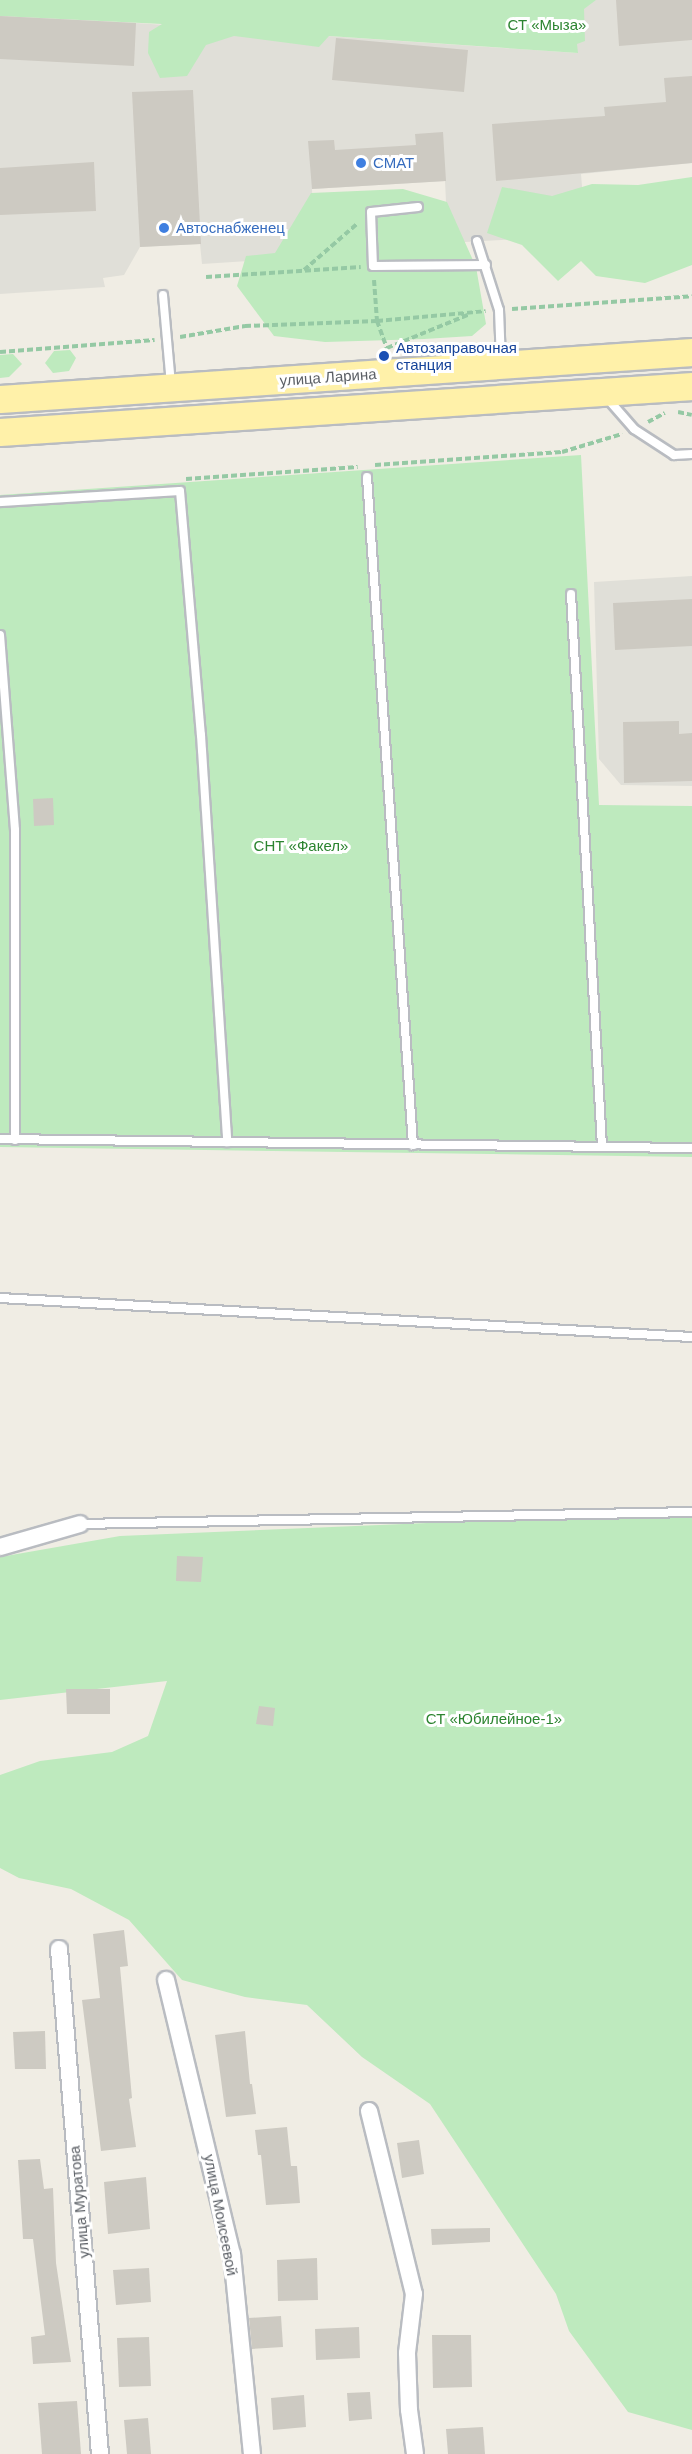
<!DOCTYPE html>
<html>
<head>
<meta charset="utf-8">
<style>
  body { margin:0 }
  #map { position:relative; width:692px; height:2454px; overflow:hidden; background:#f0ede4; font-family:Helvetica,sans-serif }
  div>[style] { position:absolute }
  .industrial>* { inset:0; background:#e0dfd8 }
  .green>* { inset:0; background:#beeabe }
  .building>* { inset:0; background:#cdcac2 }
  .path>* { height:4px; margin-top:-2px; transform-origin:0; background:repeating-linear-gradient(90deg,#95c9a4 0 6px,transparent 0 9px) }
  .roads { filter:drop-shadow(2px 0 #b9bcc1) drop-shadow(-2px 0 #b9bcc1) drop-shadow(0 2px #b9bcc1) drop-shadow(0 -2px #b9bcc1) }
  .lane>* { height:8px; margin:-4px; padding:0 4px; transform-origin:4px; border-radius:4px; background:#fff }
  .street>* { height:16px; margin:-8px; padding:0 8px; transform-origin:8px; border-radius:8px; background:#fff }
  .primary>* { height:27px; margin:-13.5px; padding:0 13.5px; transform-origin:13.5px; border-radius:13.5px; background:#fff1a9 }
  .dots>* { width:16px; height:16px; translate:-50% -50%; box-sizing:border-box; border:3px solid #fff; border-radius:50% }
  span { translate:-50% -50%; white-space:nowrap; text-align:center; line-height:1.15; -webkit-text-stroke:6px #fff; paint-order:stroke }
  .park-label { font-size:15px; color:#2c8430 }
  .shop-label { font-size:15px; color:#366cbe }
  .left { translate:0 -50%; text-align:left }
  .transit-label { font-size:15px; color:#164399 }
  .street-label { font-size:15px; color:#5c6066 }
</style>
</head>
<body>
<div id="map">
  <div class="industrial">
    <div style="clip-path:polygon(573px 0,692px 0,692px 163px,581px 174px,586px 235px,448px 243px,445px 181px,312px 189px,313px 221px,309px 257px,202px 264px,200px 244px,140px 247px,124px 275px,103px 278px,105px 287px,0 294px,0 16px,136px 23px,577px 53px)"></div>
    <div style="clip-path:polygon(692px 576px,692px 786px,621px 785px,599px 759px,594px 582px)"></div>
  </div>
  <div class="green">
    <div style="clip-path:polygon(0 0,596px 0,584px 9px,585px 41px,577px 44px,578px 53px,329px 36px,319px 47px,234px 36px,206px 45px,187px 76px,160px 78px,148px 53px,149px 32px,162px 24px,0 16px)"></div>
    <div style="clip-path:polygon(692px 177px,692px 265px,645px 283px,596px 276px,581px 261px,558px 281px,522px 245px,487px 233px,502px 187px,552px 196px,592px 184px,638px 185px)"></div>
    <div style="clip-path:polygon(403px 189px,447px 202px,476px 267px,486px 324px,472px 336px,424px 339px,325px 342px,274px 336px,237px 286px,246px 256px,275px 253px,311px 193px)"></div>
    <div style="clip-path:polygon(70px 350px,76px 358px,69px 371px,53px 373px,45px 363px,54px 351px)"></div>
    <div style="clip-path:polygon(13px 354px,22px 364px,9px 377px,0 378px,0 355px)"></div>
    <div style="clip-path:polygon(581px 455px,599px 805px,692px 806px,692px 1157px,0 1147px,0 495px)"></div>
    <div style="clip-path:polygon(616px 1515px,692px 1515px,692px 2430px,628px 2412px,569px 2331px,556px 2294px,430px 2104px,362px 2057px,307px 2005px,245px 1997px,182px 1980px,129px 1920px,71px 1889px,19px 1878px,0 1868px,0 1775px,40px 1761px,112px 1752px,148px 1736px,167px 1681px,0 1700px,0 1557px,120px 1536px)"></div>
  </div>
  <div class="building">
    <div style="clip-path:polygon(616px 0,692px 0,692px 40px,619px 46px)"></div>
    <div style="clip-path:polygon(0 16px,136px 23px,134px 66px,0 59px)"></div>
    <div style="clip-path:polygon(336px 38px,468px 50px,464px 92px,332px 80px)"></div>
    <div style="clip-path:polygon(692px 76px,692px 163px,496px 181px,492px 124px,605px 116px,604px 107px,666px 102px,664px 78px)"></div>
    <div style="clip-path:polygon(193px 90px,201px 244px,140px 247px,132px 92px)"></div>
    <div style="clip-path:polygon(443px 132px,446px 181px,312px 189px,308px 141px,334px 140px,335px 150px,416px 145px,415px 134px)"></div>
    <div style="clip-path:polygon(94px 162px,96px 211px,0 215px,0 168px)"></div>
    <div style="clip-path:polygon(692px 599px,692px 646px,615px 650px,613px 603px)"></div>
    <div style="clip-path:polygon(679px 721px,679px 734px,692px 733px,692px 781px,624px 783px,623px 722px)"></div>
    <div style="clip-path:polygon(53px 798px,54px 825px,34px 826px,33px 799px)"></div>
    <div style="clip-path:polygon(177px 1556px,203px 1557px,201px 1582px,176px 1581px)"></div>
    <div style="clip-path:polygon(66px 1689px,110px 1689px,110px 1714px,67px 1714px)"></div>
    <div style="clip-path:polygon(259px 1706px,275px 1708px,273px 1726px,256px 1724px)"></div>
    <div style="clip-path:polygon(124px 1930px,128px 1966px,120px 1967px,132px 2098px,129px 2099px,136px 2147px,101px 2151px,82px 2000px,100px 1998px,93px 1934px)"></div>
    <div style="clip-path:polygon(45px 2031px,46px 2069px,15px 2069px,13px 2032px)"></div>
    <div style="clip-path:polygon(245px 2031px,250px 2084px,252px 2084px,256px 2114px,226px 2117px,215px 2035px)"></div>
    <div style="clip-path:polygon(287px 2127px,291px 2166px,297px 2166px,300px 2203px,266px 2205px,261px 2155px,258px 2155px,255px 2130px)"></div>
    <div style="clip-path:polygon(419px 2140px,424px 2174px,402px 2178px,397px 2143px)"></div>
    <div style="clip-path:polygon(40px 2159px,44px 2189px,53px 2188px,56px 2263px,71px 2362px,33px 2364px,31px 2337px,45px 2335px,33px 2239px,23px 2239px,18px 2160px)"></div>
    <div style="clip-path:polygon(146px 2177px,150px 2229px,108px 2234px,104px 2182px)"></div>
    <div style="clip-path:polygon(490px 2228px,490px 2242px,432px 2245px,431px 2229px)"></div>
    <div style="clip-path:polygon(317px 2258px,318px 2300px,278px 2301px,277px 2260px)"></div>
    <div style="clip-path:polygon(149px 2268px,151px 2302px,116px 2305px,113px 2270px)"></div>
    <div style="clip-path:polygon(281px 2316px,283px 2347px,252px 2349px,249px 2318px)"></div>
    <div style="clip-path:polygon(359px 2327px,360px 2358px,316px 2360px,315px 2329px)"></div>
    <div style="clip-path:polygon(432px 2335px,471px 2335px,472px 2387px,433px 2388px)"></div>
    <div style="clip-path:polygon(149px 2337px,151px 2386px,119px 2387px,117px 2338px)"></div>
    <div style="clip-path:polygon(370px 2392px,372px 2419px,349px 2421px,347px 2393px)"></div>
    <div style="clip-path:polygon(304px 2395px,306px 2427px,273px 2430px,271px 2398px)"></div>
    <div style="clip-path:polygon(77px 2401px,81px 2454px,42px 2454px,38px 2403px)"></div>
    <div style="clip-path:polygon(148px 2418px,151px 2454px,127px 2454px,124px 2420px)"></div>
    <div style="clip-path:polygon(483px 2427px,485px 2454px,448px 2454px,446px 2429px)"></div>
  </div>
  <div class="path">
    <div style="left:304px;top:270px;width:70px;rotate:-41deg"></div>
    <div style="left:206px;top:277px;width:155px;rotate:-3.7deg"></div>
    <div style="left:374px;top:280px;width:41px;rotate:85.8deg"></div>
    <div style="left:377px;top:321px;width:29px;rotate:70deg"></div>
    <div style="left:387px;top:348px;width:90px;rotate:-22.3deg"></div>
    <div style="left:512px;top:309px;width:180px;rotate:-4.1deg"></div>
    <div style="left:180px;top:337px;width:66px;rotate:-9.6deg"></div>
    <div style="left:245px;top:326px;width:132px;rotate:-2.2deg"></div>
    <div style="left:377px;top:321px;width:109px;rotate:-5.2deg"></div>
    <div style="left:0;top:352px;width:155px;rotate:-4.4deg"></div>
    <div style="left:678px;top:412px;width:14px;rotate:12deg"></div>
    <div style="left:648px;top:422px;width:19px;rotate:-28deg"></div>
    <div style="left:375px;top:465px;width:187px;rotate:-4deg"></div>
    <div style="left:562px;top:452px;width:63px;rotate:-16.7deg"></div>
    <div style="left:186px;top:479px;width:172px;rotate:-4deg"></div>
  </div>
  <div class="roads">
    <div class="lane">
      <div style="left:418px;top:207px;width:47px;rotate:173.9deg"></div>
      <div style="left:371px;top:212px;width:54px;rotate:87.9deg"></div>
      <div style="left:373px;top:266px;width:113px;rotate:-0.5deg"></div>
      <div style="left:477px;top:241px;width:72px;rotate:72.3deg"></div>
      <div style="left:499px;top:310px;width:51px;rotate:87.8deg"></div>
      <div style="left:163px;top:295px;width:90px;rotate:84.9deg"></div>
      <div style="left:607px;top:398px;width:41px;rotate:48.9deg"></div>
      <div style="left:634px;top:429px;width:48px;rotate:33deg"></div>
      <div style="left:674px;top:455px;width:18px;rotate:-3deg"></div>
      <div style="left:367px;top:477px;width:670px;rotate:86.06deg"></div>
      <div style="left:0;top:502px;width:180px;rotate:-3.5deg"></div>
      <div style="left:180px;top:491px;width:245px;rotate:85.1deg"></div>
      <div style="left:201px;top:735px;width:408px;rotate:86.3deg"></div>
      <div style="left:571px;top:594px;width:554px;rotate:86.79deg"></div>
      <div style="left:0;top:635px;width:196px;rotate:85.6deg"></div>
      <div style="left:15px;top:830px;width:310px;rotate:90deg"></div>
      <div style="left:0;top:1139px;width:692px;rotate:0.75deg"></div>
      <div style="left:0;top:1298px;width:693px;rotate:3.23deg"></div>
      <div style="left:80px;top:1524px;width:612px;rotate:-1.12deg"></div>
    </div>
    <div class="street">
      <div style="left:0;top:1547px;width:83px;rotate:-16deg"></div>
      <div style="left:59px;top:1949px;width:507px;rotate:85.36deg"></div>
      <div style="left:166px;top:1980px;width:282px;rotate:76.5deg"></div>
      <div style="left:232px;top:2254px;width:201px;rotate:84.3deg"></div>
      <div style="left:369px;top:2111px;width:188px;rotate:76.2deg"></div>
      <div style="left:414px;top:2294px;width:59px;rotate:96.8deg"></div>
      <div style="left:407px;top:2353px;width:57px;rotate:88deg"></div>
      <div style="left:409px;top:2410px;width:44px;rotate:82.2deg"></div>
    </div>
    <div class="primary">
      <div style="left:0;top:399px;width:694px;rotate:-3.89deg"></div>
      <div style="left:0;top:432px;width:694px;rotate:-3.8deg"></div>
    </div>
  </div>
  <div class="dots">
    <div style="left:361px;top:163px;background:#3f7fe0"></div>
    <div style="left:164px;top:228px;background:#3f7fe0"></div>
    <div style="left:384px;top:356px;background:#1a4fb4"></div>
  </div>
  <div class="park-label">
    <span style="left:547px;top:25px">СТ «Мыза»</span>
    <span style="left:301px;top:846px">СНТ «Факел»</span>
    <span style="left:494px;top:1719px">СТ «Юбилейное-1»</span>
  </div>
  <div class="shop-label">
    <span class="left" style="left:373px;top:163px">СМАТ</span>
    <span class="left" style="left:176px;top:228px">Автоснабженец</span>
  </div>
  <div class="transit-label">
    <span class="left" style="left:396px;top:356px">Автозаправочная<br>станция</span>
  </div>
  <div class="street-label">
    <span style="left:328px;top:377px;rotate:-4deg">улица Ларина</span>
    <span style="left:79px;top:2202px;rotate:-95deg">улица Муратова</span>
    <span style="left:221px;top:2215px;rotate:79deg">улица Моисеевой</span>
  </div>
</div>
</body>
</html>
